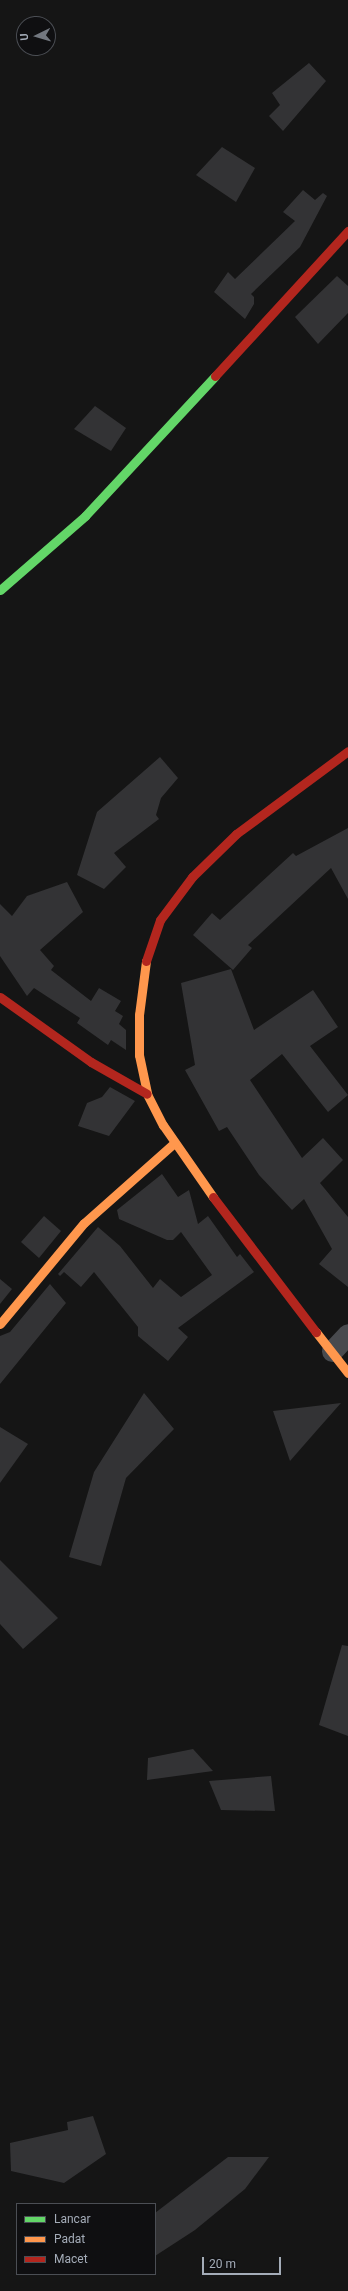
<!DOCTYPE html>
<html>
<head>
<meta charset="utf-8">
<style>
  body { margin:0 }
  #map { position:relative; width:348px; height:2291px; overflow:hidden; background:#151515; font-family:Roboto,sans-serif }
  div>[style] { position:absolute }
  .building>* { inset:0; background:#333335 }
  .street>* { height:21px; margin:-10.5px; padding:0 10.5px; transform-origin:10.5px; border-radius:10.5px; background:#484a4e }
  .fast>* { height:9px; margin:-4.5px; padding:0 4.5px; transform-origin:4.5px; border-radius:4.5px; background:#63d668 }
  .slow>* { height:9px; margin:-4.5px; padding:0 4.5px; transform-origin:4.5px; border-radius:4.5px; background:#ff974d }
  .jam>* { height:9px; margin:-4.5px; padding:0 4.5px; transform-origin:4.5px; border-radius:4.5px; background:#b3261e }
  span { translate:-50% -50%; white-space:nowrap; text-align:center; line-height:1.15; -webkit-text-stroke:3.5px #0f0f11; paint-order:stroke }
  .legend { position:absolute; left:16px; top:2203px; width:140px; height:72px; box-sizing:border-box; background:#0f0f11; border:1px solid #4b4e54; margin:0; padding:5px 7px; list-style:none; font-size:12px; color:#a4acb8 }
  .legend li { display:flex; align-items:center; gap:8px; height:20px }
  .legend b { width:20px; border:1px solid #4b4e54 }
  .north { position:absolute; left:16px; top:16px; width:40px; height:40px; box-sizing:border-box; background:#0f0f11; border:1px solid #4b4e54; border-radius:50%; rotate:265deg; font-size:11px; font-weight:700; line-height:16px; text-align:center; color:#a4acb8 }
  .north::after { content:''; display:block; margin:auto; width:14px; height:18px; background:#72777f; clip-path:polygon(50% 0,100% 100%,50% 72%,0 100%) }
  .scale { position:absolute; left:202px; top:2257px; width:79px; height:18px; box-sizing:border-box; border:2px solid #a4acb8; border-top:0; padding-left:5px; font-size:12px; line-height:14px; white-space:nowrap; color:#a4acb8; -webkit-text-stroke:3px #0f0f11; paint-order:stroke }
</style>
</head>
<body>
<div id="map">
  <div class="building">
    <div style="clip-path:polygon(309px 63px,326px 81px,283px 131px,269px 116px,280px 105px,272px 93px)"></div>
    <div style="clip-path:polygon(222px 147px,255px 168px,236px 202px,196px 175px)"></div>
    <div style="clip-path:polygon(303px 190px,315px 200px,323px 193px,327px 196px,300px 247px,251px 294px,254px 297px,254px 304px,245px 319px,214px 292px,228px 272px,235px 279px,295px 221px,283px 212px)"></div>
    <div style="clip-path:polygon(337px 276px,348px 286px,348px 313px,318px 344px,295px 317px)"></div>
    <div style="clip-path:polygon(95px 406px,126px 428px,111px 451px,74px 429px)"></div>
    <div style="clip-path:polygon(160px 757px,178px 778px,161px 798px,156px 815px,159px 819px,114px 853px,126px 867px,104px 889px,77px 875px,97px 812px)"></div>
    <div style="clip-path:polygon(348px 828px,348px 899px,331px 868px,248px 945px,252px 948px,233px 970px,193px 935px,212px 913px,220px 920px,293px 853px,296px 856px)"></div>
    <div style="clip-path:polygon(67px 882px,83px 912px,40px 950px,54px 966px,51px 970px,91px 1001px,99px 988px,121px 1001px,115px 1011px,123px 1016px,119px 1024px,126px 1030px,126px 1050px,111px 1040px,108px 1045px,77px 1023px,80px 1018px,34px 988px,27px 996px,0 956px,0 904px,12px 916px,27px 896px)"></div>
    <div style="clip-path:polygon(231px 969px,254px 1030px,313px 990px,338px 1027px,310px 1046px,348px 1095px,328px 1112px,282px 1054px,250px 1080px,302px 1158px,323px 1138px,343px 1160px,320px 1183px,348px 1217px,348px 1287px,319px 1264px,332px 1249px,304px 1199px,292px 1210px,259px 1175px,227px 1127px,219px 1131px,185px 1070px,195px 1065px,181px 983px)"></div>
    <div style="clip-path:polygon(110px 1087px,135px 1101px,109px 1136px,78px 1126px,87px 1103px,102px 1097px)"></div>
    <div style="clip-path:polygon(162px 1174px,178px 1197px,189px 1190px,198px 1224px,208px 1216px,237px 1257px,240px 1254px,254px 1272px,178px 1328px,188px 1337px,168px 1361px,138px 1336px,138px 1327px,94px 1272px,81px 1287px,64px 1272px,60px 1276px,58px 1274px,98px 1227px,120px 1246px,153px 1288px,160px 1279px,181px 1297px,212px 1275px,181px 1232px,173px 1240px,167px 1240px,119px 1219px,117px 1210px)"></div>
    <div style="clip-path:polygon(44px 1216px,61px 1231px,39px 1258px,21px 1242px)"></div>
    <div style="clip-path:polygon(0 1279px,12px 1289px,0 1304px)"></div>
    <div style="clip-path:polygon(50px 1284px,66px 1303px,0 1384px,0 1336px,10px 1332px)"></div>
    <div style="clip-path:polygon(144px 1393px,174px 1429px,126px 1478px,101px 1566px,69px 1557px,94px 1472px)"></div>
    <div style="clip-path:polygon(341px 1403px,318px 1429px,290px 1461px,273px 1411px)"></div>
    <div style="clip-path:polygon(0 1427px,28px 1444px,0 1483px)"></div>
    <div style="clip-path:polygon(0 1560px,58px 1618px,23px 1649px,0 1624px)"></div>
    <div style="clip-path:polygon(342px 1645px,348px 1646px,348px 1736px,319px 1725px)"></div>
    <div style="clip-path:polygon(193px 1749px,213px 1771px,147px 1780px,148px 1758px)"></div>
    <div style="clip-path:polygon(271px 1776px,275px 1811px,221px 1810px,209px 1781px)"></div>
    <div style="clip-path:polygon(93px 2116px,106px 2154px,64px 2183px,11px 2171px,10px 2143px,68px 2130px,67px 2122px)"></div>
    <div style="clip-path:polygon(228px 2157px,269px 2157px,245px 2189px,195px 2230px,155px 2256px,155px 2213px)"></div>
  </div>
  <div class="street">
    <div style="left:332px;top:1351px;width:23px;rotate:-47deg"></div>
  </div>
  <div class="fast">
    <div style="left:0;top:590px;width:113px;rotate:-41deg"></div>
    <div style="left:85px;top:516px;width:191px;rotate:-47.1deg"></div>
  </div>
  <div class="slow">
    <div style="left:146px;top:961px;width:54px;rotate:97.4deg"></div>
    <div style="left:139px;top:1015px;width:40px;rotate:90deg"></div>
    <div style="left:139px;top:1055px;width:40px;rotate:78deg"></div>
    <div style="left:147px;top:1094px;width:35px;rotate:63deg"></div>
    <div style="left:163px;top:1125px;width:88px;rotate:55.2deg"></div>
    <div style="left:0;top:1324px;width:131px;rotate:-50.3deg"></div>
    <div style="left:84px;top:1223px;width:120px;rotate:-41.6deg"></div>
    <div style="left:316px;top:1332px;width:52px;rotate:52deg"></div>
  </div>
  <div class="jam">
    <div style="left:215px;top:376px;width:197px;rotate:-47.5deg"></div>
    <div style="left:146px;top:961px;width:43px;rotate:-71.1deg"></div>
    <div style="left:160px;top:920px;width:54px;rotate:-53.3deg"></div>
    <div style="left:192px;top:877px;width:62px;rotate:-44.3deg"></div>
    <div style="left:236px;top:834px;width:139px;rotate:-36.5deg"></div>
    <div style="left:0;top:997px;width:112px;rotate:35.5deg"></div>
    <div style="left:91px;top:1062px;width:64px;rotate:29.7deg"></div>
    <div style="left:213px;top:1197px;width:170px;rotate:52.7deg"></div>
  </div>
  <ul class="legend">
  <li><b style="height:5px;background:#63d668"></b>Lancar</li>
  <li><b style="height:5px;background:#ff974d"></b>Padat</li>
  <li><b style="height:5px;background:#b3261e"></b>Macet</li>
  </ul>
  <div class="north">U</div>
  <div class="scale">20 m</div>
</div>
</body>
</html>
